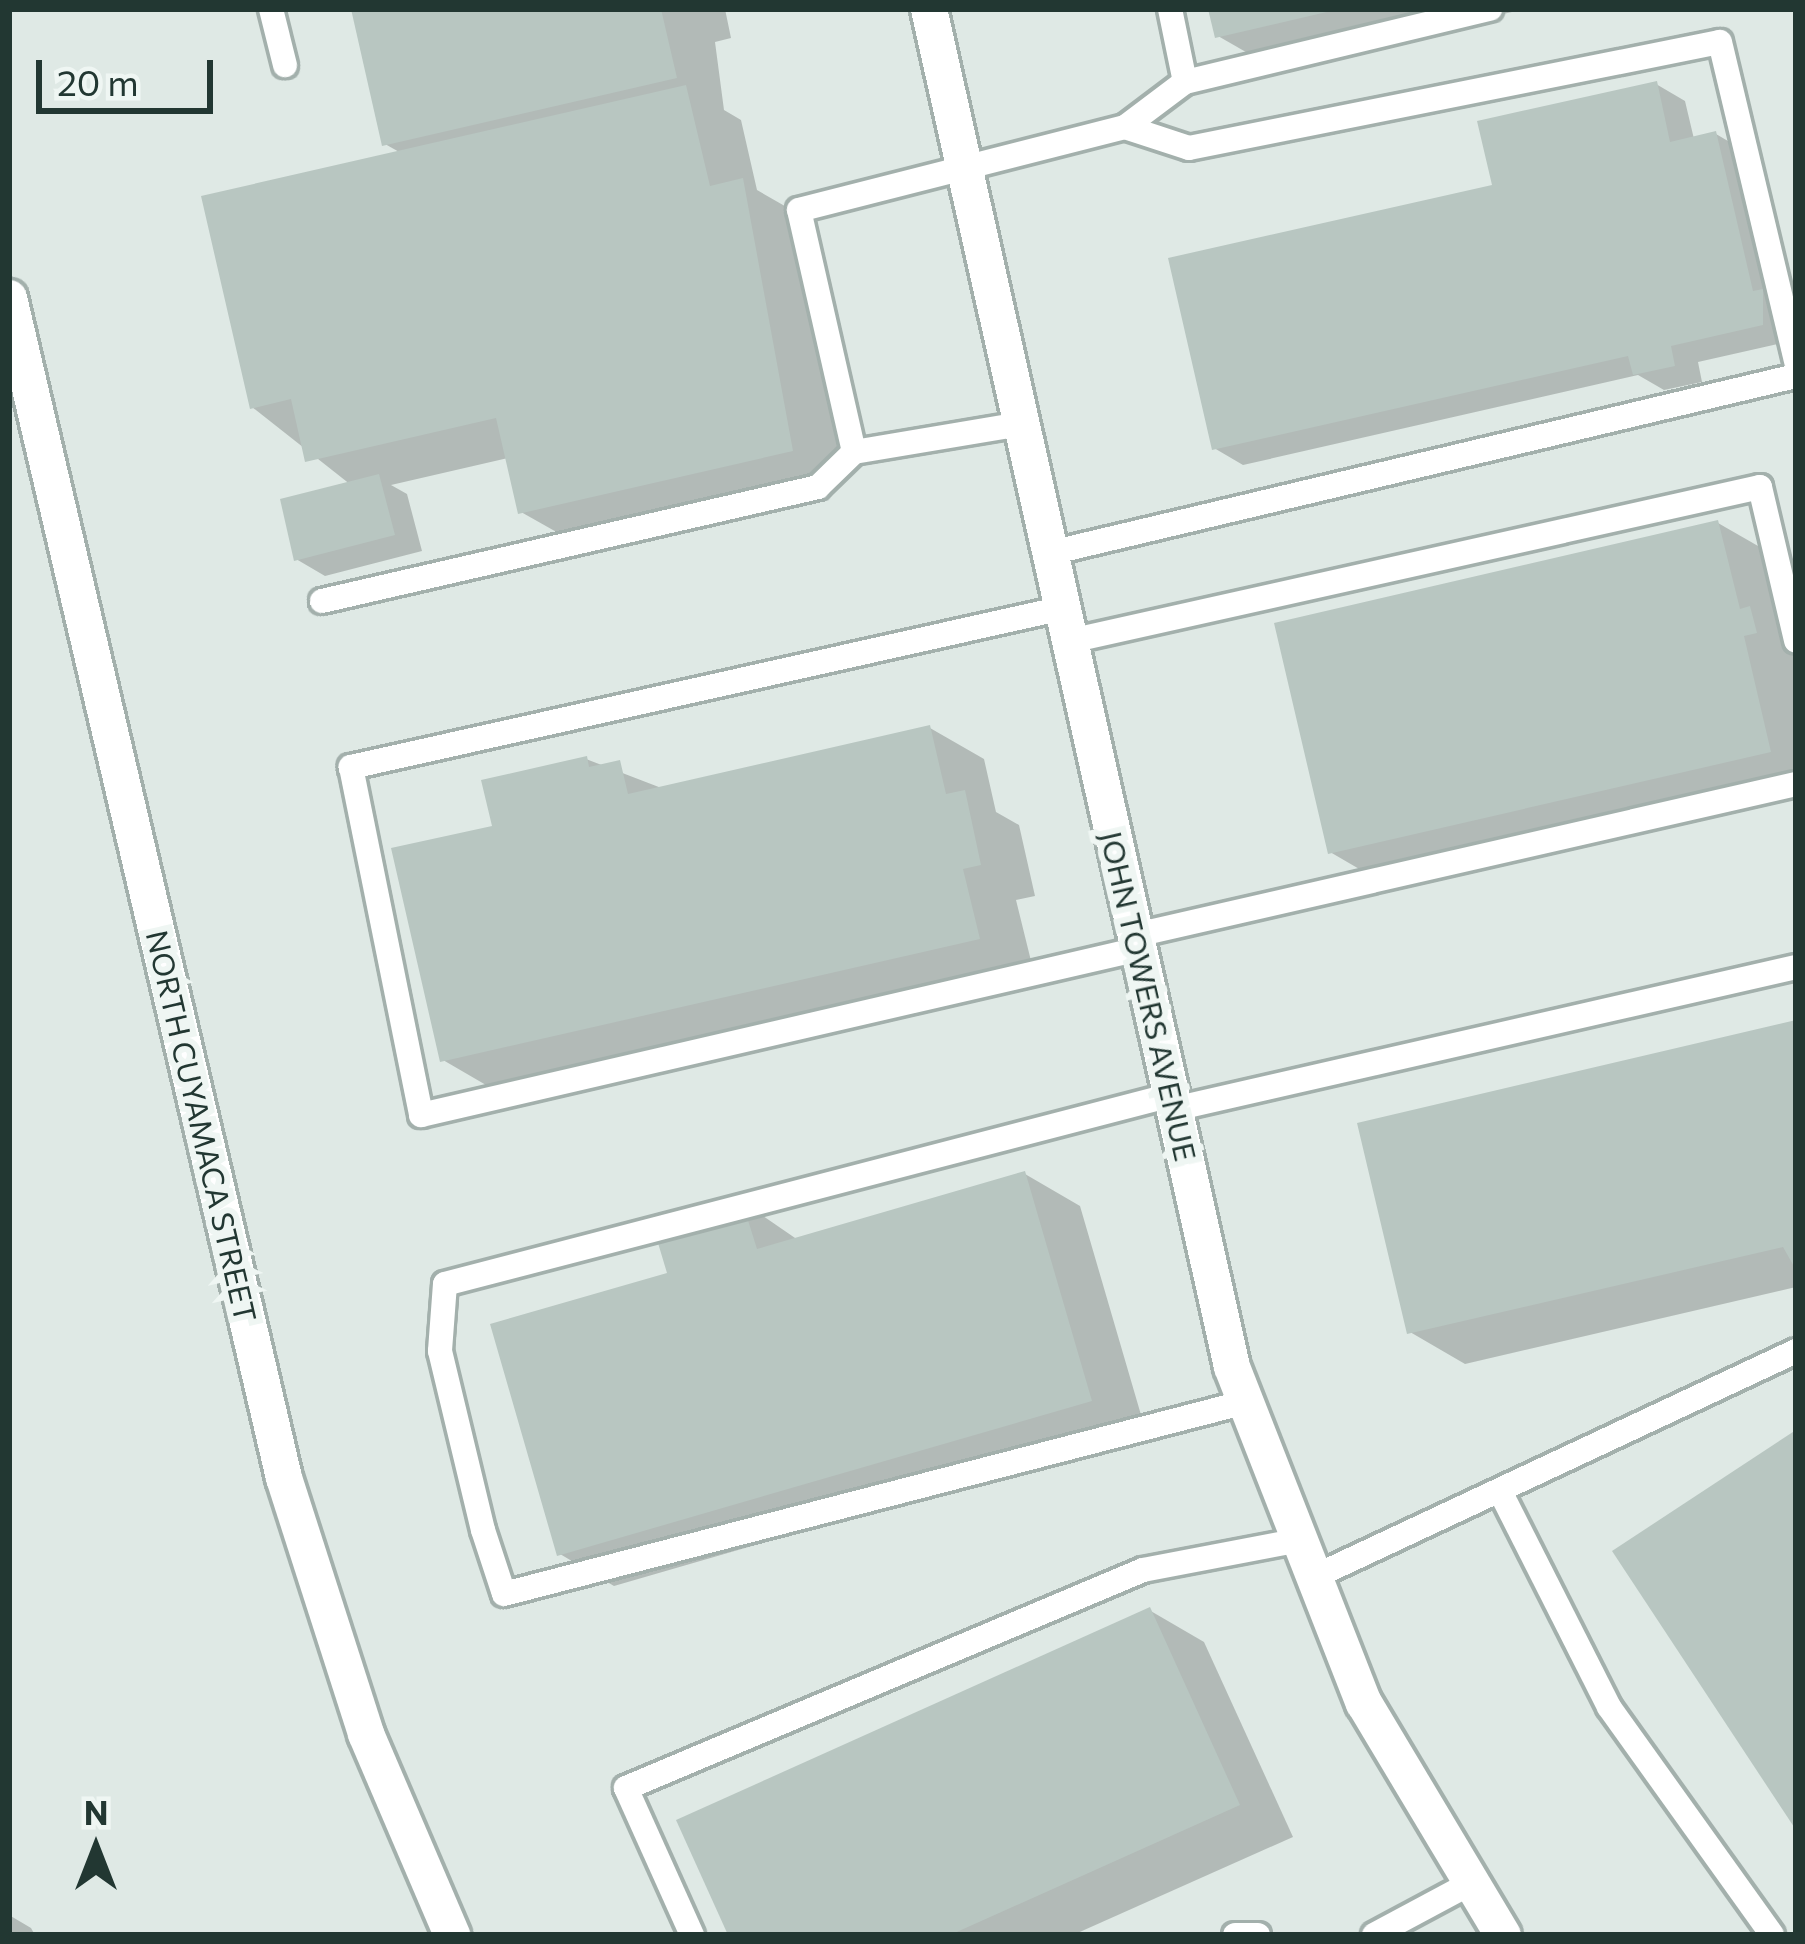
<!DOCTYPE html>
<html>
<head>
<meta charset="utf-8">
<style>
  body { margin:0 }
  #map { position:relative; width:1805px; height:1944px; overflow:hidden; background:#dfe9e5; font-family:Commissioner,sans-serif }
  div>[style] { position:absolute }
  .shadow>* { inset:0; background:#0003 }
  .building>* { inset:0; background:#b8c6c1 }
  .roads { filter:drop-shadow(3px 0 #a3b0ac) drop-shadow(-3px 0 #a3b0ac) drop-shadow(0 3px #a3b0ac) drop-shadow(0 -3px #a3b0ac) }
  .service>* { height:24px; margin:-12px; padding:0 12px; transform-origin:12px; border-radius:12px; background:#fff }
  .tertiary>* { height:36px; margin:-18px; padding:0 18px; transform-origin:18px; border-radius:18px; background:#fff }
  .secondary>* { height:36px; margin:-18px; padding:0 18px; transform-origin:18px; border-radius:18px; background:#fff }
  span { translate:-50% -50%; white-space:nowrap; text-align:center; line-height:1.15; -webkit-text-stroke:12px #eff6f3; paint-order:stroke }
  .street-label { font-size:30px; color:#223732 }
  .frame { position:absolute; inset:0; border:12px solid #223732; pointer-events:none }
  .north { position:absolute; left:36px; top:1788px; width:120px; height:120px; -webkit-text-stroke:9px #eff6f3; paint-order:stroke; rotate:0deg; font-size:33px; font-weight:700; line-height:48px; text-align:center; color:#223732 }
  .north::after { content:''; display:block; margin:auto; width:42px; height:54px; background:#223732; clip-path:polygon(50% 0,100% 100%,50% 72%,0 100%) }
  .scale { position:absolute; left:36px; top:60px; width:177px; height:54px; box-sizing:border-box; border:6px solid #223732; border-top:0; padding-left:15px; font-size:36px; line-height:42px; white-space:nowrap; color:#223732; -webkit-text-stroke:9px #eff6f3; paint-order:stroke }
</style>
</head>
<body>
<div id="map">
  <div class="shadow">
    <div style="clip-path:polygon(354px 9px,725px 9px,731px 38px,715px 42px,724px 110px,741px 120px,757px 190px,797px 213px,847px 481px,576px 543px,521px 512px,508px 458px,391px 485px,407px 494px,422px 551px,325px 576px,296px 559px,351px 485px,252px 407px,401px 153px,385px 144px)"></div>
    <div style="clip-path:polygon(1211px 9px,1525px 9px,1272px 67px,1218px 36px)"></div>
    <div style="clip-path:polygon(1656px 84px,1685px 101px,1694px 139px,1716px 134px,1745px 151px,1791px 341px,1698px 362px,1702px 382px,1664px 390px,1638px 375px,1243px 465px,1214px 448px,1495px 187px)"></div>
    <div style="clip-path:polygon(1718px 523px,1772px 554px,1796px 636px,1796px 789px,1385px 884px,1330px 852px)"></div>
    <div style="clip-path:polygon(930px 728px,984px 759px,996px 812px,1019px 825px,1035px 896px,1016px 900px,1033px 969px,498px 1092px,443px 1060px,495px 828px,586px 759px,664px 789px)"></div>
    <div style="clip-path:polygon(1796px 1023px,1796px 1287px,1465px 1364px,1410px 1332px)"></div>
    <div style="clip-path:polygon(1025px 1174px,1080px 1206px,1146px 1432px,614px 1586px,560px 1554px,671px 1275px,741px 1201px,798px 1240px)"></div>
    <div style="clip-path:polygon(1149px 1610px,1204px 1642px,1293px 1837px,1073px 1935px,731px 1935px)"></div>
    <div style="clip-path:polygon(9px 1915px,31px 1928px,35px 1935px,9px 1935px)"></div>
  </div>
  <div class="building">
    <div style="clip-path:polygon(351px 9px,661px 9px,677px 78px,382px 146px)"></div>
    <div style="clip-path:polygon(1208px 9px,1331px 9px,1331px 11px,1215px 38px)"></div>
    <div style="clip-path:polygon(1657px 81px,1670px 142px,1716px 131px,1753px 291px,1763px 289px,1763px 325px,1671px 346px,1675px 366px,1633px 375px,1628px 356px,1212px 450px,1168px 258px,1492px 185px,1477px 121px)"></div>
    <div style="clip-path:polygon(686px 85px,710px 186px,743px 178px,793px 451px,518px 514px,496px 418px,305px 462px,291px 399px,250px 409px,201px 196px)"></div>
    <div style="clip-path:polygon(379px 474px,395px 535px,294px 561px,280px 499px)"></div>
    <div style="clip-path:polygon(1718px 520px,1740px 609px,1750px 606px,1757px 633px,1744px 636px,1771px 752px,1328px 854px,1274px 623px)"></div>
    <div style="clip-path:polygon(930px 725px,946px 794px,965px 790px,981px 865px,963px 869px,980px 939px,440px 1062px,391px 848px,492px 826px,481px 780px,587px 756px,589px 767px,620px 760px,628px 794px)"></div>
    <div style="clip-path:polygon(1796px 1020px,1796px 1270px,1783px 1247px,1407px 1334px,1357px 1123px)"></div>
    <div style="clip-path:polygon(1025px 1171px,1092px 1401px,557px 1556px,490px 1324px,667px 1273px,652px 1223px,741px 1198px,757px 1249px)"></div>
    <div style="clip-path:polygon(1796px 1430px,1796px 1830px,1612px 1551px)"></div>
    <div style="clip-path:polygon(1150px 1607px,1240px 1805px,950px 1935px,728px 1935px,676px 1820px)"></div>
  </div>
  <div class="roads">
    <div class="service">
      <div style="left:271px;top:9px;width:58px;rotate:76deg"></div>
      <div style="left:1185px;top:82px;width:314px;rotate:-13.5deg"></div>
      <div style="left:1125px;top:127px;width:67px;rotate:18.2deg"></div>
      <div style="left:1189px;top:148px;width:541px;rotate:-11.29deg"></div>
      <div style="left:1720px;top:42px;width:329px;rotate:76.6deg"></div>
      <div style="left:854px;top:452px;width:248px;rotate:-102.8deg"></div>
      <div style="left:799px;top:210px;width:336px;rotate:-14.3deg"></div>
      <div style="left:1125px;top:127px;width:75px;rotate:-36.9deg"></div>
      <div style="left:1185px;top:82px;width:75px;rotate:-101.6deg"></div>
      <div style="left:1050px;top:553px;width:767px;rotate:-13.35deg"></div>
      <div style="left:322px;top:601px;width:509px;rotate:-12.94deg"></div>
      <div style="left:818px;top:487px;width:50px;rotate:-44.2deg"></div>
      <div style="left:854px;top:452px;width:170px;rotate:-9.5deg"></div>
      <div style="left:1063px;top:608px;width:730px;rotate:167.41deg"></div>
      <div style="left:351px;top:767px;width:355px;rotate:78.6deg"></div>
      <div style="left:421px;top:1115px;width:737px;rotate:-13.02deg"></div>
      <div style="left:1070px;top:641px;width:707px;rotate:-12.58deg"></div>
      <div style="left:1760px;top:487px;width:158px;rotate:76.8deg"></div>
      <div style="left:1136px;top:935px;width:677px;rotate:-12.89deg"></div>
      <div style="left:1171px;top:1095px;width:750px;rotate:165.41deg"></div>
      <div style="left:445px;top:1284px;width:67px;rotate:94.3deg"></div>
      <div style="left:440px;top:1351px;width:184px;rotate:76.5deg"></div>
      <div style="left:483px;top:1530px;width:67px;rotate:71.8deg"></div>
      <div style="left:504px;top:1594px;width:766px;rotate:-14.51deg"></div>
      <div style="left:1174px;top:1109px;width:638px;rotate:-12.86deg"></div>
      <div style="left:1502px;top:1495px;width:237px;rotate:63.2deg"></div>
      <div style="left:1609px;top:1707px;width:280px;rotate:54.4deg"></div>
      <div style="left:1314px;top:1577px;width:532px;rotate:-25.12deg"></div>
      <div style="left:692px;top:1935px;width:161px;rotate:-114.2deg"></div>
      <div style="left:626px;top:1788px;width:561px;rotate:-22.86deg"></div>
      <div style="left:1143px;top:1570px;width:160px;rotate:-10.8deg"></div>
      <div style="left:1235px;top:1935px;width:23px"></div>
      <div style="left:1374px;top:1935px;width:110px;rotate:-28.2deg"></div>
    </div>
    <div class="tertiary">
      <div style="left:929px;top:9px;width:1391px;rotate:77.42deg"></div>
      <div style="left:1232px;top:1367px;width:361px;rotate:68.6deg"></div>
      <div style="left:1364px;top:1703px;width:270px;rotate:59.1deg"></div>
    </div>
    <div class="secondary">
      <div style="left:9px;top:298px;width:1212px;rotate:76.88deg"></div>
      <div style="left:284px;top:1478px;width:269px;rotate:72.2deg"></div>
      <div style="left:366px;top:1734px;width:219px;rotate:66.8deg"></div>
    </div>
  </div>
  <div class="street-label">
    <span style="left:1149px;top:996px;rotate:77deg">JOHN TOWERS AVENUE</span>
    <span style="left:202px;top:1126px;rotate:77deg">NORTH CUYAMACA STREET</span>
  </div>
  <div class="frame"></div>
  <div class="north">N</div>
  <div class="scale">20 m</div>
</div>
</body>
</html>
